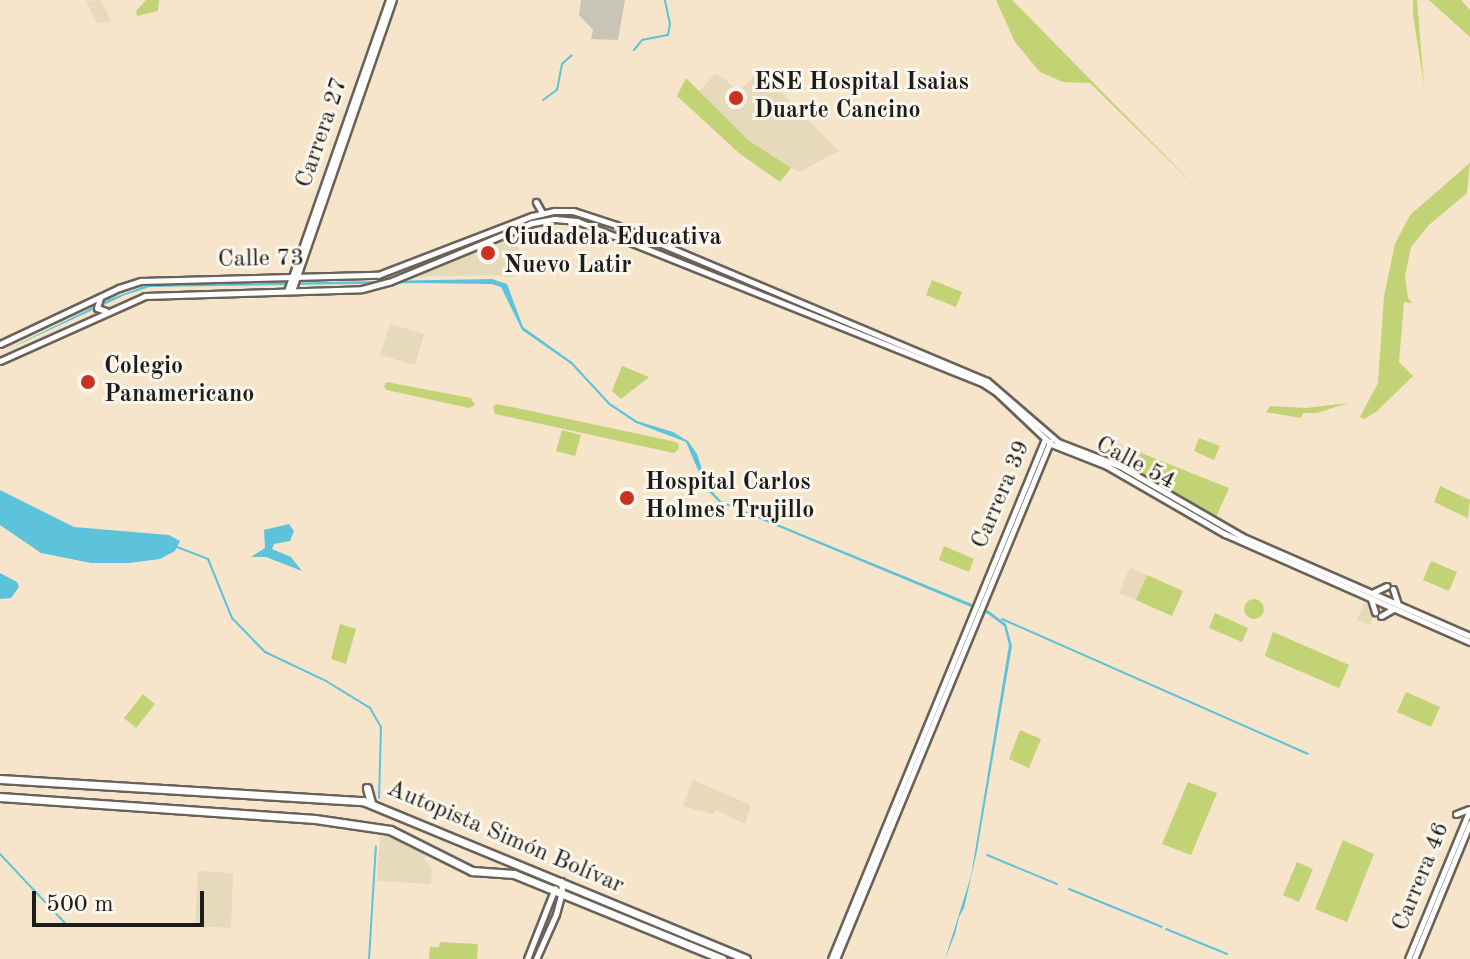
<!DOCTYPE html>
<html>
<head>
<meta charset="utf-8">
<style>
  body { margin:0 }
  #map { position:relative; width:1470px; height:959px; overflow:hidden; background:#f6e4cb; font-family:"Old Standard TT",serif }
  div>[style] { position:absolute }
  .built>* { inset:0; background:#e6daba }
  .industrial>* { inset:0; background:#c8c4b8 }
  .green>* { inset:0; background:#c2d375 }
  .round { border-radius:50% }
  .water>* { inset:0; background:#5dc3db }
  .stream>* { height:2px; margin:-1px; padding:0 1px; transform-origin:1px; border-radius:1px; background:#5dc3db }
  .roads { filter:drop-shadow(2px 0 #686259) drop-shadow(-2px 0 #686259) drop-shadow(0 2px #686259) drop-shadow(0 -2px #686259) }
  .secondary>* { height:5px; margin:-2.5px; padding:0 2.5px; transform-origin:2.5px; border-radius:2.5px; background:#fff }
  .trunk>* { height:7px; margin:-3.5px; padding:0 3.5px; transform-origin:3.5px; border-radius:3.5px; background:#fff }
  .dots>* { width:22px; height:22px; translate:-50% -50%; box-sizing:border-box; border:4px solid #fbf7ec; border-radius:50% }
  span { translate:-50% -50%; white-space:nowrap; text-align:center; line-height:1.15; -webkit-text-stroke:6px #fbf7ec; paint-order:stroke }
  .poi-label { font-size:24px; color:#1c1c1c; font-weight:700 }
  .left { translate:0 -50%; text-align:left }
  .street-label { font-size:24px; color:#1c1c1c }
  .scale { position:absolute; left:32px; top:891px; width:172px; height:36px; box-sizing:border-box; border:4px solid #1c1c1c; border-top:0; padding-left:10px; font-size:24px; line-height:28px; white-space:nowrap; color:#1c1c1c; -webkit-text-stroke:6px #fbf7ec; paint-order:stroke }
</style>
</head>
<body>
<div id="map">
  <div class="built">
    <div style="clip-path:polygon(101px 0,111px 21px,97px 24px,86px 1px)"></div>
    <div style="clip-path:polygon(716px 73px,740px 91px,756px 74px,764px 82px,762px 85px,770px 93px,776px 87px,839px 151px,799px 172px,785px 165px,748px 140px,699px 91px)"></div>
    <div style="clip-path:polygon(515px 231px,521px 235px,513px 278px,495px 275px,400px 277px)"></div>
    <div style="clip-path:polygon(390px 324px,424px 334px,415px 365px,380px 355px)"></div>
    <div style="clip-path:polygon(1117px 443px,1141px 453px,1132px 473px,1109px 461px)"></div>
    <div style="clip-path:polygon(1130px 567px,1147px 575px,1136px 600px,1119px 593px)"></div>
    <div style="clip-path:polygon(1367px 596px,1375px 612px,1370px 625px,1357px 620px)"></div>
    <div style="clip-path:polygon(693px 780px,751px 805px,745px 824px,716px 810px,712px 814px,683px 806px)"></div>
    <div style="clip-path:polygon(386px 830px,430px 853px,424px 858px,432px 868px,431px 884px,377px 881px,380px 835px)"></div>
    <div style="clip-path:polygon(198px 871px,233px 873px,231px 928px,195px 926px)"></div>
  </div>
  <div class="industrial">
    <div style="clip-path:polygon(581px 0,625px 0,618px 40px,591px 39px,593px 30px,579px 15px)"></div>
  </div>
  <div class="green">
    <div style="clip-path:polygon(146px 0,159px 0,158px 11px,137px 16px,136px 11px)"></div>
    <div style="clip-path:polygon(996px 0,1012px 0,1200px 191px,1090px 83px,1063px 82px,1040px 72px,1015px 42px)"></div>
    <div style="clip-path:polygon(1413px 0,1417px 0,1424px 85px,1413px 15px)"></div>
    <div style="clip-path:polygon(1429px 0,1461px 0,1470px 10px,1470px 37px)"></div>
    <div style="clip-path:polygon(686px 78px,748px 140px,791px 168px,780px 182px,739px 153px,677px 96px)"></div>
    <div style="clip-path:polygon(1470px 163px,1467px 193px,1429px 225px,1411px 247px,1405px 276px,1408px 298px,1412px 303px,1404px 302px,1399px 362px,1413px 376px,1376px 412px,1364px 419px,1360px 417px,1378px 383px,1384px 296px,1395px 244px,1410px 215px)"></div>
    <div style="clip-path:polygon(932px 280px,962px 292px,956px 307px,926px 295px)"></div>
    <div style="clip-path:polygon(622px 366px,649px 377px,621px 399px,612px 391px)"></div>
    <div style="clip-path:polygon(386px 382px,471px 398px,475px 405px,469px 408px,387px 390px,384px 387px)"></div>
    <div style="clip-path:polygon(1348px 403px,1317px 413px,1303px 413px,1301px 418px,1266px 412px,1270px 406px,1306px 408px)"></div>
    <div style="clip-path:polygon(497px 404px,672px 441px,678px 443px,679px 449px,674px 453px,495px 414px,493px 407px)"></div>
    <div style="clip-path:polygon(562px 430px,581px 435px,575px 456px,556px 451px)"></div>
    <div style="clip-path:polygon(1199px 438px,1220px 446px,1214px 460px,1194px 451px)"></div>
    <div style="clip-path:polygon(1141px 453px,1229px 488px,1217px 515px,1213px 517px,1132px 473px)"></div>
    <div style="clip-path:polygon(1440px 486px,1470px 500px,1468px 518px,1434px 502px)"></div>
    <div style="clip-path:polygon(944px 546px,974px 559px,969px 572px,939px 560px)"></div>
    <div style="clip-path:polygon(1431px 561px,1457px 572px,1449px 591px,1423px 580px)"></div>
    <div style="clip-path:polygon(1147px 575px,1183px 591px,1172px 616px,1136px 600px)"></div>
    <div class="round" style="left:1244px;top:599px;width:20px;height:20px"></div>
    <div style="clip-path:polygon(1215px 613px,1248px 628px,1242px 642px,1209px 628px)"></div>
    <div style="clip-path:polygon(340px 624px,356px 629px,346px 664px,331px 659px)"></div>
    <div style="clip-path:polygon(1273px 632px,1349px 665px,1339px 688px,1265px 656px)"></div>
    <div style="clip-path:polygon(1406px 692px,1440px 707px,1431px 727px,1397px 712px)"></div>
    <div style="clip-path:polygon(143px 694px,155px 704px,136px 728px,124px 718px)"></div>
    <div style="clip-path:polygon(1020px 730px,1041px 739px,1029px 768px,1009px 759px)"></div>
    <div style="clip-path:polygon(1188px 782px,1217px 793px,1191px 855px,1162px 844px)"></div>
    <div style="clip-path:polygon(1343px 840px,1374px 854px,1347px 922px,1315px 909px)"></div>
    <div style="clip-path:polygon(1297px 862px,1313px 869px,1299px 902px,1283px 895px)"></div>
    <div style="clip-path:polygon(440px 942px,478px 944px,477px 959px,429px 959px,430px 947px,439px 947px)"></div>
  </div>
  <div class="water">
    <div style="clip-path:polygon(492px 279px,507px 284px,523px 327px,572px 362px,610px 403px,637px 421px,673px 432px,688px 441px,697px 454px,708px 487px,721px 501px,989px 611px,1006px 624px,1012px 646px,977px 851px,964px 908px,959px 917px,955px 934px,945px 959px,971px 876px,1009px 645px,1004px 626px,988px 614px,719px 502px,706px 489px,686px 442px,636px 423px,609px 405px,571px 364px,522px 330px,501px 287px,491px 284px,417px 283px,150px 287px,125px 295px,0 353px,110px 299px,147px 285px)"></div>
    <div style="clip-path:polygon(0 490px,74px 527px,169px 535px,180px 541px,175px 551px,160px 559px,129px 563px,91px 563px,41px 553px,0 525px)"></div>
    <div style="clip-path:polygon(289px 524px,294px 531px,290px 541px,274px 544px,272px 549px,291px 557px,302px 571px,266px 557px,251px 557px,265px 548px,264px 530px)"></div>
    <div style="clip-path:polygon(0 573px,17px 582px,19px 587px,11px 598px,0 599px)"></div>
  </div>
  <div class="stream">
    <div style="left:634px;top:50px;width:13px;rotate:-51deg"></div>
    <div style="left:642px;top:40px;width:26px;rotate:-11deg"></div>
    <div style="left:668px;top:35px;width:11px;rotate:-80deg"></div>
    <div style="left:670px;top:24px;width:25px;rotate:-102deg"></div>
    <div style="left:543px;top:100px;width:17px;rotate:-36deg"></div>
    <div style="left:557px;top:90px;width:26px;rotate:-79deg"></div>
    <div style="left:562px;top:64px;width:13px;rotate:-42deg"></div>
    <div style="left:177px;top:547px;width:33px;rotate:21deg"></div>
    <div style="left:208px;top:559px;width:64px;rotate:67.9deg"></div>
    <div style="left:232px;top:618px;width:47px;rotate:45.9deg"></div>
    <div style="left:265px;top:652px;width:68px;rotate:25.4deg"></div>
    <div style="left:326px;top:681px;width:52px;rotate:31.5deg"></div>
    <div style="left:370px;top:708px;width:22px;rotate:60deg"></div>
    <div style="left:381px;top:727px;width:71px;rotate:91.6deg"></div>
    <div style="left:1002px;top:619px;width:334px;rotate:23.8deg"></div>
    <div style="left:0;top:854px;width:66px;rotate:46.8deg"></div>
    <div style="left:987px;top:855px;width:76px;rotate:22.5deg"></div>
    <div style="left:1069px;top:889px;width:100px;rotate:22.2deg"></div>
    <div style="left:49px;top:906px;width:23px;rotate:47deg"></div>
    <div style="left:1166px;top:929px;width:66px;rotate:22.3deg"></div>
    <div style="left:369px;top:959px;width:113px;rotate:-86.5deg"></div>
  </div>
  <div class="roads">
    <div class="secondary">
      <div style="left:536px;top:202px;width:13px;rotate:61deg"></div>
      <div style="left:287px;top:291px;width:308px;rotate:-70.7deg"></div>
      <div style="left:292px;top:291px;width:308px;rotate:-70.9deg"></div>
      <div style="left:100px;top:298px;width:10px;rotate:107deg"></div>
      <div style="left:97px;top:308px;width:9px;rotate:18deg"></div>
      <div style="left:0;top:344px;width:132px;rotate:-25.2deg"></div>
      <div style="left:119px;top:288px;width:23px;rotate:-18deg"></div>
      <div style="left:141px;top:281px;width:237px;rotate:-1.5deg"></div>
      <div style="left:378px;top:275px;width:165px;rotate:-21deg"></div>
      <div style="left:532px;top:216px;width:23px;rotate:-13deg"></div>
      <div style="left:554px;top:211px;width:19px"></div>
      <div style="left:573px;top:211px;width:45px;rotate:18deg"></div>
      <div style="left:616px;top:225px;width:402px;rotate:22.8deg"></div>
      <div style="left:987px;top:381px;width:94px;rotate:40.7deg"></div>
      <div style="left:1058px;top:442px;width:66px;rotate:21.2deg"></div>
      <div style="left:1120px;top:466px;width:140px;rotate:30deg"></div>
      <div style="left:1241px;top:536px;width:250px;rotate:23.6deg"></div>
      <div style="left:0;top:361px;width:159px;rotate:-24.1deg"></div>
      <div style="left:145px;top:296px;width:217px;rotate:-1.8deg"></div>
      <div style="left:362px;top:289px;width:28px;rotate:-15deg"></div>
      <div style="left:389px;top:282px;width:155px;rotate:-22.4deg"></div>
      <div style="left:532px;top:223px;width:23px;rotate:-10deg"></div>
      <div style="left:555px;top:219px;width:22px;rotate:5deg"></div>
      <div style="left:577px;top:221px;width:436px;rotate:21.8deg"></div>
      <div style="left:982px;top:383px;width:17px;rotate:33deg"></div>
      <div style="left:996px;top:392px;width:76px;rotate:43.4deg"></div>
      <div style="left:1051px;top:444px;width:60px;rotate:21.4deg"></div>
      <div style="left:1107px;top:466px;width:136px;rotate:30deg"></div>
      <div style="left:1225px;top:534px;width:268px;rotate:23.8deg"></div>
      <div style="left:1393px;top:589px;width:16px;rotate:72deg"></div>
      <div style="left:1374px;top:592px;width:14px;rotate:-25deg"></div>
      <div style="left:1371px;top:599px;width:14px;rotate:73deg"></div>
      <div style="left:1381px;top:616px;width:14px;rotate:-30deg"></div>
      <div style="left:1456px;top:814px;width:14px;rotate:-21deg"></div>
      <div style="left:527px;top:959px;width:76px;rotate:-68.5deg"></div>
      <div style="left:536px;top:959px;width:49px;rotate:-66deg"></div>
      <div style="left:556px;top:914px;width:23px;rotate:-75deg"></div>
      <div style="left:562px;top:892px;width:11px;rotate:-95deg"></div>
      <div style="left:831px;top:959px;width:562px;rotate:-67.63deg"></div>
      <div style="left:836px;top:959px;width:560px;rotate:-67.51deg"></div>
      <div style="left:1408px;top:959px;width:162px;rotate:-67.5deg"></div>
      <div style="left:1414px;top:959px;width:147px;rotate:-67.6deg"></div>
    </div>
    <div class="trunk">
      <div style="left:0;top:779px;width:364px;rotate:3.5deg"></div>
      <div style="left:363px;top:801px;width:414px;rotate:22.4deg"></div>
      <div style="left:367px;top:788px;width:16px;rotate:75deg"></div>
      <div style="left:0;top:797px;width:316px;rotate:4deg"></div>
      <div style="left:315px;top:819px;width:76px;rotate:8.3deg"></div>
      <div style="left:390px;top:830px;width:92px;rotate:26.6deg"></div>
      <div style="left:472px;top:871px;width:42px;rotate:4.1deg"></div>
      <div style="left:514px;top:874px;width:225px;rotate:22.2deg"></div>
    </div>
  </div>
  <div class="dots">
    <div style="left:736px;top:98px;background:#c8321e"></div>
    <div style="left:488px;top:253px;background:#c8321e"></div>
    <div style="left:88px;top:382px;background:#c8321e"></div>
    <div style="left:627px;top:498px;background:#c8321e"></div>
  </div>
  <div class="poi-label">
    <span class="left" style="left:754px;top:98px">ESE Hospital Isaias<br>Duarte Cancino</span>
    <span class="left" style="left:504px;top:253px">Ciudadela Educativa<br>Nuevo Latir</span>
    <span class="left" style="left:104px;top:382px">Colegio<br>Panamericano</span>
    <span class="left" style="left:645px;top:498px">Hospital Carlos<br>Holmes Trujillo</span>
  </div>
  <div class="street-label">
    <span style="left:323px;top:133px;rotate:-71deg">Carrera 27</span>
    <span style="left:261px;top:260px;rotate:-1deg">Calle 73</span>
    <span style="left:1135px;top:464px;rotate:28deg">Calle 54</span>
    <span style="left:1002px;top:495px;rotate:-67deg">Carrera 39</span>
    <span style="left:505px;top:838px;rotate:23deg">Autopista Simón Bolívar</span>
    <span style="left:1422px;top:877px;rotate:-68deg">Carrera 46</span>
  </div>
  <div class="scale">500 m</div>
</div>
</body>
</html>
